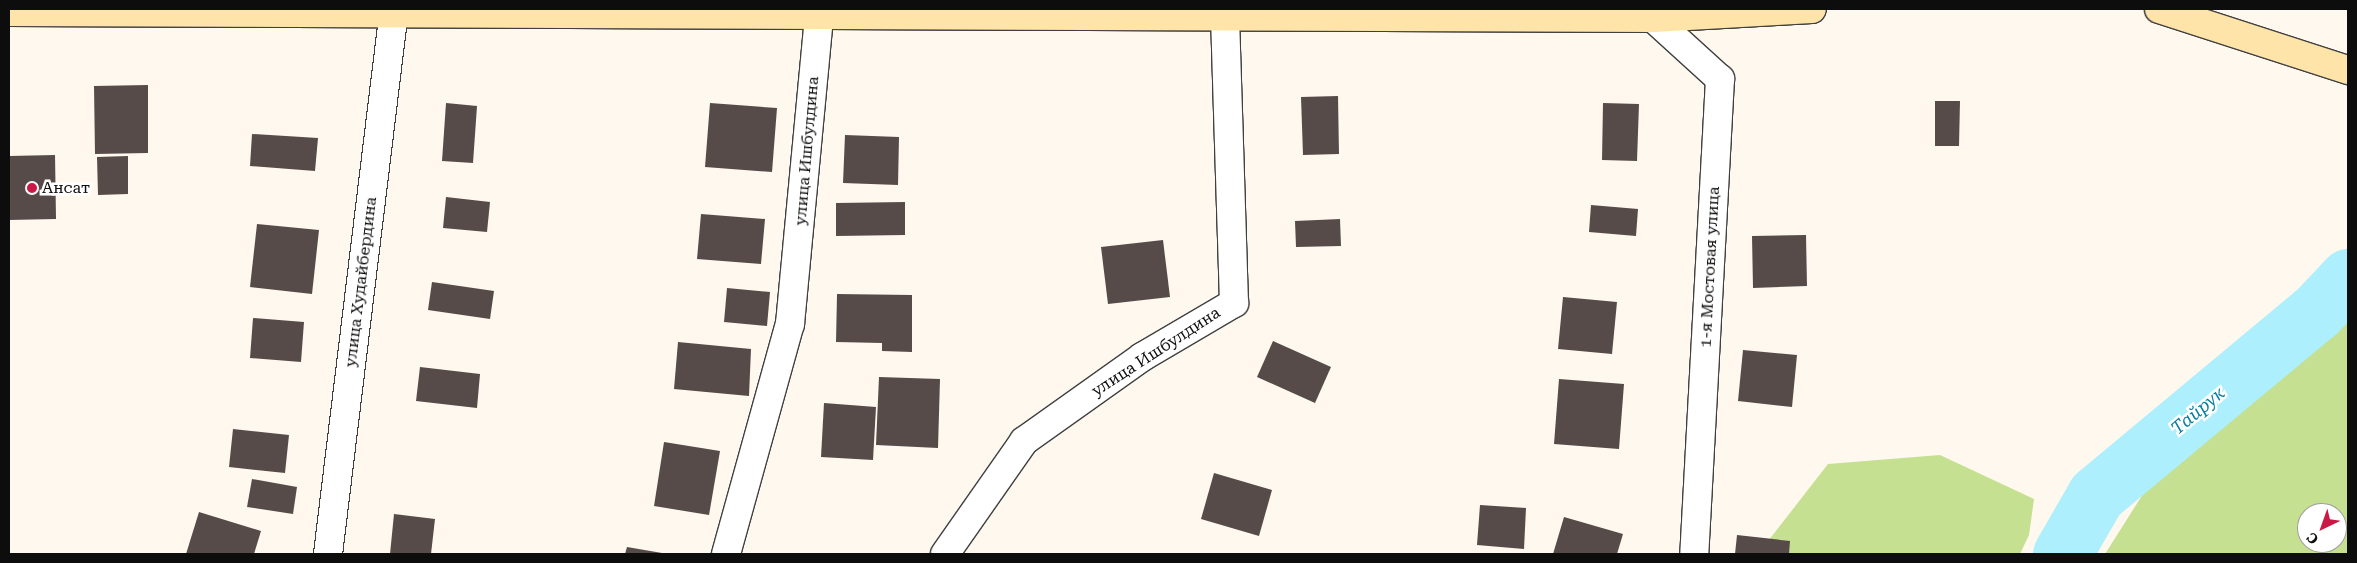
<!DOCTYPE html>
<html>
<head>
<meta charset="utf-8">
<style>
  body { margin:0 }
  #map { position:relative; width:2357px; height:563px; overflow:hidden; background:#fff8ee; font-family:"Roboto Serif",serif }
  div>[style] { position:absolute }
  .forest>* { inset:0; background:#c5e091 }
  .river>* { height:59px; margin:-29.5px; padding:0 29.5px; transform-origin:29.5px; border-radius:29.5px; background:#adeffc }
  .building>* { inset:0; background:#574b49 }
  .roads { filter:drop-shadow(1px 0 #404040) drop-shadow(-1px 0 #404040) drop-shadow(0 1px #404040) drop-shadow(0 -1px #404040) }
  .street>* { height:28px; margin:-14px; padding:0 14px; transform-origin:14px; border-radius:14px; background:#fff }
  .secondary>* { height:28px; margin:-14px; padding:0 14px; transform-origin:14px; border-radius:14px; background:#ffe4a9 }
  .dots>* { width:14px; height:14px; translate:-50% -50%; box-sizing:border-box; border:2px solid #fff; border-radius:50% }
  span { translate:-50% -50%; white-space:nowrap; text-align:center; line-height:1.15; -webkit-text-stroke:5px #fff; paint-order:stroke }
  .street-label { font-size:16px; color:#0d0d0d }
  .poi-label { font-size:16px; color:#0d0d0d }
  .left { translate:0 -50%; text-align:left }
  .water-label { font-size:18px; color:#0b80a3; font-style:italic }
  .frame { position:absolute; inset:0; border:10px solid #0d0d0d; pointer-events:none }
  .north { position:absolute; left:2297px; top:503px; width:50px; height:50px; box-sizing:border-box; background:#fff; border:1px solid #9e9e9e; border-radius:50%; rotate:222deg; font-size:14px; font-weight:700; line-height:20px; text-align:center; color:#0d0d0d }
  .north::after { content:''; display:block; margin:auto; width:18px; height:22px; background:#cb1845; clip-path:polygon(50% 0,100% 100%,50% 72%,0 100%) }
</style>
</head>
<body>
<div id="map">
  <div class="forest">
    <div style="clip-path:polygon(evenodd,2348px 305px,2348px 554px,2105px 554px,2169px 453px,2348px 305px,2307px 513px,2337px 513px,2337px 543px,2307px 543px,2307px 513px)"></div>
    <div style="clip-path:polygon(1940px 455px,2034px 499px,2029px 535px,2020px 554px,1758px 554px,1828px 464px)"></div>
  </div>
  <div class="river">
    <div style="left:2062px;top:554px;width:68px;rotate:-60deg"></div>
    <div style="left:2096px;top:495px;width:286px;rotate:-39.8deg"></div>
    <div style="left:2316px;top:312px;width:47px;rotate:-46.7deg"></div>
  </div>
  <div class="building">
    <div style="clip-path:polygon(148px 85px,148px 153px,95px 154px,94px 86px)"></div>
    <div style="clip-path:polygon(1338px 96px,1339px 154px,1303px 155px,1301px 97px)"></div>
    <div style="clip-path:polygon(1935px 101px,1960px 101px,1959px 146px,1935px 146px)"></div>
    <div style="clip-path:polygon(446px 103px,477px 106px,473px 163px,442px 161px)"></div>
    <div style="clip-path:polygon(710px 103px,777px 108px,772px 172px,705px 167px)"></div>
    <div style="clip-path:polygon(1603px 103px,1639px 104px,1637px 161px,1602px 160px)"></div>
    <div style="clip-path:polygon(252px 134px,318px 138px,315px 171px,250px 166px)"></div>
    <div style="clip-path:polygon(845px 135px,899px 137px,898px 185px,843px 183px)"></div>
    <div style="clip-path:polygon(55px 155px,56px 219px,9px 220px,9px 156px)"></div>
    <div style="clip-path:polygon(128px 156px,128px 194px,98px 195px,97px 157px)"></div>
    <div style="clip-path:polygon(446px 197px,490px 202px,487px 232px,443px 228px)"></div>
    <div style="clip-path:polygon(905px 202px,905px 235px,836px 236px,836px 203px)"></div>
    <div style="clip-path:polygon(1591px 205px,1638px 209px,1636px 236px,1589px 232px)"></div>
    <div style="clip-path:polygon(701px 214px,765px 219px,761px 264px,697px 259px)"></div>
    <div style="clip-path:polygon(1340px 219px,1341px 246px,1296px 247px,1295px 221px)"></div>
    <div style="clip-path:polygon(257px 224px,319px 230px,312px 294px,250px 287px)"></div>
    <div style="clip-path:polygon(1806px 235px,1807px 286px,1753px 288px,1752px 236px)"></div>
    <div style="clip-path:polygon(1163px 240px,1170px 297px,1108px 304px,1101px 247px)"></div>
    <div style="clip-path:polygon(432px 282px,494px 291px,490px 319px,428px 310px)"></div>
    <div style="clip-path:polygon(727px 288px,770px 292px,767px 326px,724px 322px)"></div>
    <div style="clip-path:polygon(837px 294px,912px 295px,912px 352px,882px 351px,882px 343px,836px 342px)"></div>
    <div style="clip-path:polygon(1563px 297px,1617px 302px,1612px 354px,1558px 349px)"></div>
    <div style="clip-path:polygon(253px 318px,304px 322px,301px 362px,250px 358px)"></div>
    <div style="clip-path:polygon(1273px 341px,1331px 367px,1315px 403px,1257px 377px)"></div>
    <div style="clip-path:polygon(678px 342px,751px 349px,749px 396px,674px 389px)"></div>
    <div style="clip-path:polygon(1743px 350px,1797px 355px,1792px 407px,1738px 401px)"></div>
    <div style="clip-path:polygon(420px 367px,480px 374px,477px 408px,416px 401px)"></div>
    <div style="clip-path:polygon(879px 377px,940px 379px,938px 448px,876px 445px)"></div>
    <div style="clip-path:polygon(1559px 379px,1624px 384px,1619px 449px,1554px 444px)"></div>
    <div style="clip-path:polygon(824px 403px,876px 407px,873px 460px,821px 457px)"></div>
    <div style="clip-path:polygon(233px 429px,289px 435px,285px 473px,229px 467px)"></div>
    <div style="clip-path:polygon(664px 442px,720px 451px,709px 515px,654px 506px)"></div>
    <div style="clip-path:polygon(1214px 473px,1272px 490px,1259px 536px,1201px 519px)"></div>
    <div style="clip-path:polygon(252px 479px,297px 487px,293px 514px,247px 507px)"></div>
    <div style="clip-path:polygon(1480px 505px,1526px 508px,1524px 549px,1477px 545px)"></div>
    <div style="clip-path:polygon(199px 512px,261px 531px,254px 554px,186px 554px)"></div>
    <div style="clip-path:polygon(394px 514px,435px 519px,431px 554px,390px 554px)"></div>
    <div style="clip-path:polygon(1564px 517px,1623px 534px,1617px 554px,1553px 554px)"></div>
    <div style="clip-path:polygon(1737px 535px,1790px 541px,1789px 554px,1735px 554px)"></div>
    <div style="clip-path:polygon(627px 547px,662px 553px,662px 554px,625px 554px)"></div>
  </div>
  <div class="roads">
    <div class="street">
      <div style="left:1653px;top:9px;width:9px;rotate:90deg"></div>
      <div style="left:1653px;top:18px;width:91px;rotate:42.3deg"></div>
      <div style="left:1720px;top:79px;width:476px;rotate:93.1deg"></div>
      <div style="left:328px;top:554px;width:548px;rotate:-83.08deg"></div>
      <div style="left:726px;top:554px;width:239px;rotate:-74.5deg"></div>
      <div style="left:790px;top:324px;width:316px;rotate:-84.6deg"></div>
      <div style="left:945px;top:554px;width:138px;rotate:-55deg"></div>
      <div style="left:1024px;top:441px;width:145px;rotate:-35.4deg"></div>
      <div style="left:1142px;top:357px;width:107px;rotate:-30.4deg"></div>
      <div style="left:1234px;top:303px;width:294px;rotate:-91.8deg"></div>
    </div>
    <div class="secondary">
      <div style="left:2159px;top:9px;width:199px;rotate:17.9deg"></div>
      <div style="left:9px;top:12px;width:1644px;rotate:0.21deg"></div>
      <div style="left:1653px;top:18px;width:159px;rotate:-3.2deg"></div>
    </div>
  </div>
  <div class="dots">
    <div style="left:32px;top:188px;background:#cb1845"></div>
  </div>
  <div class="street-label">
    <span style="left:807px;top:151px;rotate:-85deg">улица Ишбулдина</span>
    <span style="left:1710px;top:267px;rotate:-87deg">1-я Мостовая улица</span>
    <span style="left:361px;top:282px;rotate:-83deg">улица Худайбердина</span>
    <span style="left:1156px;top:352px;rotate:-33deg">улица Ишбулдина</span>
  </div>
  <div class="poi-label">
    <span class="left" style="left:42px;top:188px">Ансат</span>
  </div>
  <div class="water-label">
    <span style="left:2198px;top:411px;rotate:-40deg">Тайрук</span>
  </div>
  <div class="frame"></div>
  <div class="north">С</div>
</div>
</body>
</html>
